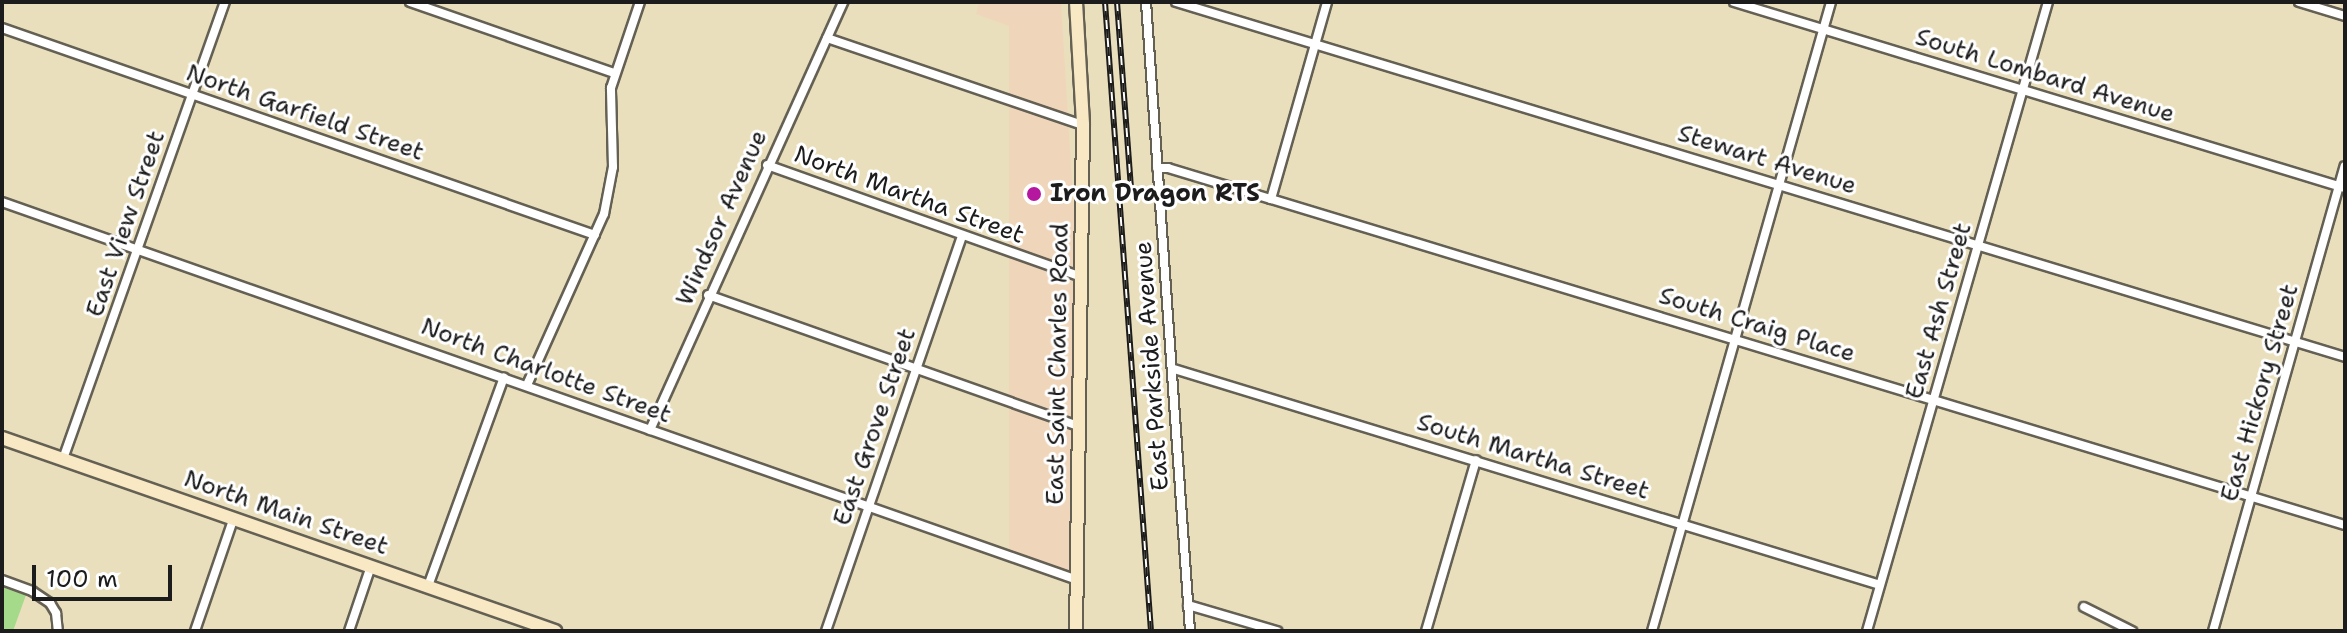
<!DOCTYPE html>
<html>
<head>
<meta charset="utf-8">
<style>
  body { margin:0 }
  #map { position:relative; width:2347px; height:633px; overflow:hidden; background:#eadfbc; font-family:"Shantell Sans",sans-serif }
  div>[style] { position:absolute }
  .built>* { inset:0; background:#efd6bb }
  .green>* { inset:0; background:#a5da8a }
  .roads { filter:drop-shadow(2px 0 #646054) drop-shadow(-2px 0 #646054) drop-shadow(0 2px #646054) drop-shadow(0 -2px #646054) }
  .street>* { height:8px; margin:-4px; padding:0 4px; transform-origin:4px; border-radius:4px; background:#fff }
  .secondary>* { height:12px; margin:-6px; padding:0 6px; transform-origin:6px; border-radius:6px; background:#f8e8c3 }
  .rail>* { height:6px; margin-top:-3px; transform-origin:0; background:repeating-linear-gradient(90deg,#fff 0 9px,#1c1c1c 0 18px); box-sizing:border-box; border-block:2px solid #1c1c1c }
  .dots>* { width:22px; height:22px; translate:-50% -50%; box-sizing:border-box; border:4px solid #fff; border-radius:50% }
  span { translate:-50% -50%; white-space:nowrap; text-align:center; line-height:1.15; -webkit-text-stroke:6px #fff; paint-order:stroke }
  .street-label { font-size:24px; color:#1c1c1c }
  .poi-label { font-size:24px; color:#1c1c1c; font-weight:700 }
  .left { translate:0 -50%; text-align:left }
  .frame { position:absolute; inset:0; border:4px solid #1c1c1c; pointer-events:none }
  .scale { position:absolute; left:32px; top:565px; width:140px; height:36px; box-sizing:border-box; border:4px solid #1c1c1c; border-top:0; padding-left:10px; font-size:24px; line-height:28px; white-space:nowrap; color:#1c1c1c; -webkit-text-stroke:6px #fff; paint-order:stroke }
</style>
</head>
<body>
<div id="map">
  <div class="built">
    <div style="clip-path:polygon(979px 2px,1061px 2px,1078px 280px,1073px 573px,1009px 552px,1009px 26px,976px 14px)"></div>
  </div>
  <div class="green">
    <div style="clip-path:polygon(2px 587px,26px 595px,13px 631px,2px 631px)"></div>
  </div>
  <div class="roads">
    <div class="street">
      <div style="left:410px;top:2px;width:216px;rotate:19.2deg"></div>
      <div style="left:1146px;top:2px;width:631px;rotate:86deg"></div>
      <div style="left:1176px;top:2px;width:1222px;rotate:16.89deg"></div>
      <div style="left:1734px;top:2px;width:639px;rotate:16.93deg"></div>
      <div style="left:2299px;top:2px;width:48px;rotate:16.9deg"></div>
      <div style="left:2px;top:28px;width:628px;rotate:19.24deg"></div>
      <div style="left:827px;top:38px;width:270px;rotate:18.8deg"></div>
      <div style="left:767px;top:165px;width:334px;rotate:19.6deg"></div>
      <div style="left:1157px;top:168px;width:11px"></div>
      <div style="left:1168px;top:168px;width:108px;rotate:16.8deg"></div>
      <div style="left:1271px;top:199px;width:1122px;rotate:16.89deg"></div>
      <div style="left:1271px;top:199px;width:205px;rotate:-74.1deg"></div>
      <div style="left:2px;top:202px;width:1140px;rotate:19.37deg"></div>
      <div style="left:708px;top:295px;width:395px;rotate:19.5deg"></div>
      <div style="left:1174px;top:369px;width:738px;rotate:17.01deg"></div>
      <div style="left:527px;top:385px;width:188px;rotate:-65.8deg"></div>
      <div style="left:604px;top:214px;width:48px;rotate:-79.2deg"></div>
      <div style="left:613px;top:167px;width:79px;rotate:-91.5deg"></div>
      <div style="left:611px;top:88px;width:91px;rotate:-71.4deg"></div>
      <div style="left:650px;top:430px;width:470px;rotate:-65.7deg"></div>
      <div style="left:63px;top:459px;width:485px;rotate:-70.5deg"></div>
      <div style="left:2px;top:580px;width:32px;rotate:20deg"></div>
      <div style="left:32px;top:591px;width:22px;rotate:34deg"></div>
      <div style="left:50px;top:603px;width:12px;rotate:59deg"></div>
      <div style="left:56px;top:613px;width:18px;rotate:84deg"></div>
      <div style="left:428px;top:586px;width:222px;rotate:-70deg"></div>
      <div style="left:1188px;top:605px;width:93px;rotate:16.3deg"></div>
      <div style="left:2084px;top:607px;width:54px;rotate:26.6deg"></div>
      <div style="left:195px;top:631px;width:120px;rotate:-71.1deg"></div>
      <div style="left:349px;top:631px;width:69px;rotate:-71.3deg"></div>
      <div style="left:826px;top:631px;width:418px;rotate:-71deg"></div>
      <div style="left:1426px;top:631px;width:178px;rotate:-73.7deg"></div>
      <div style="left:1652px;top:631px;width:654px;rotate:-74.11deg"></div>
      <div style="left:1867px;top:631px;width:655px;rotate:-73.95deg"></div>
      <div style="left:2213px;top:631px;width:483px;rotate:-74.2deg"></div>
    </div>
    <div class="secondary">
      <div style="left:1076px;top:2px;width:123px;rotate:86.7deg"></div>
      <div style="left:1083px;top:125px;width:506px;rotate:90.79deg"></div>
      <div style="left:2px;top:438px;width:586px;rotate:19.24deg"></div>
    </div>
  </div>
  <div class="rail">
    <div style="left:1105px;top:2px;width:631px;rotate:85.82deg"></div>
    <div style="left:1117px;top:2px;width:189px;rotate:85.7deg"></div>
  </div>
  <div class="dots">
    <div style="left:1034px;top:194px;background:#b5179e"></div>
  </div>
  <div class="street-label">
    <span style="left:2045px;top:76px;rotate:17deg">South Lombard Avenue</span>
    <span style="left:305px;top:113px;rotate:19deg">North Garfield Street</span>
    <span style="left:1767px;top:160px;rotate:17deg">Stewart Avenue</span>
    <span style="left:909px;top:195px;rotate:20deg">North Martha Street</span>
    <span style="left:722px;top:218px;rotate:-66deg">Windsor Avenue</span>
    <span style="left:126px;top:224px;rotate:-71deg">East View Street</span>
    <span style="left:1939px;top:311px;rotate:-74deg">East Ash Street</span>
    <span style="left:1757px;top:325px;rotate:17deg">South Craig Place</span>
    <span style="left:1058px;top:364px;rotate:-89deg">East Saint Charles Road</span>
    <span style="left:1152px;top:366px;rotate:-94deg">East Parkside Avenue</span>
    <span style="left:546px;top:371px;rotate:20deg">North Charlotte Street</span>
    <span style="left:2260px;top:393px;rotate:-74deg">East Hickory Street</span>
    <span style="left:875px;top:427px;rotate:-71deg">East Grove Street</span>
    <span style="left:1533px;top:457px;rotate:17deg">South Martha Street</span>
    <span style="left:286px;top:513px;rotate:19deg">North Main Street</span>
  </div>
  <div class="poi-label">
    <span class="left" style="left:1050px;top:194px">Iron Dragon RTS</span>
  </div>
  <div class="frame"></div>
  <div class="scale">100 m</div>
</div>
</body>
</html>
